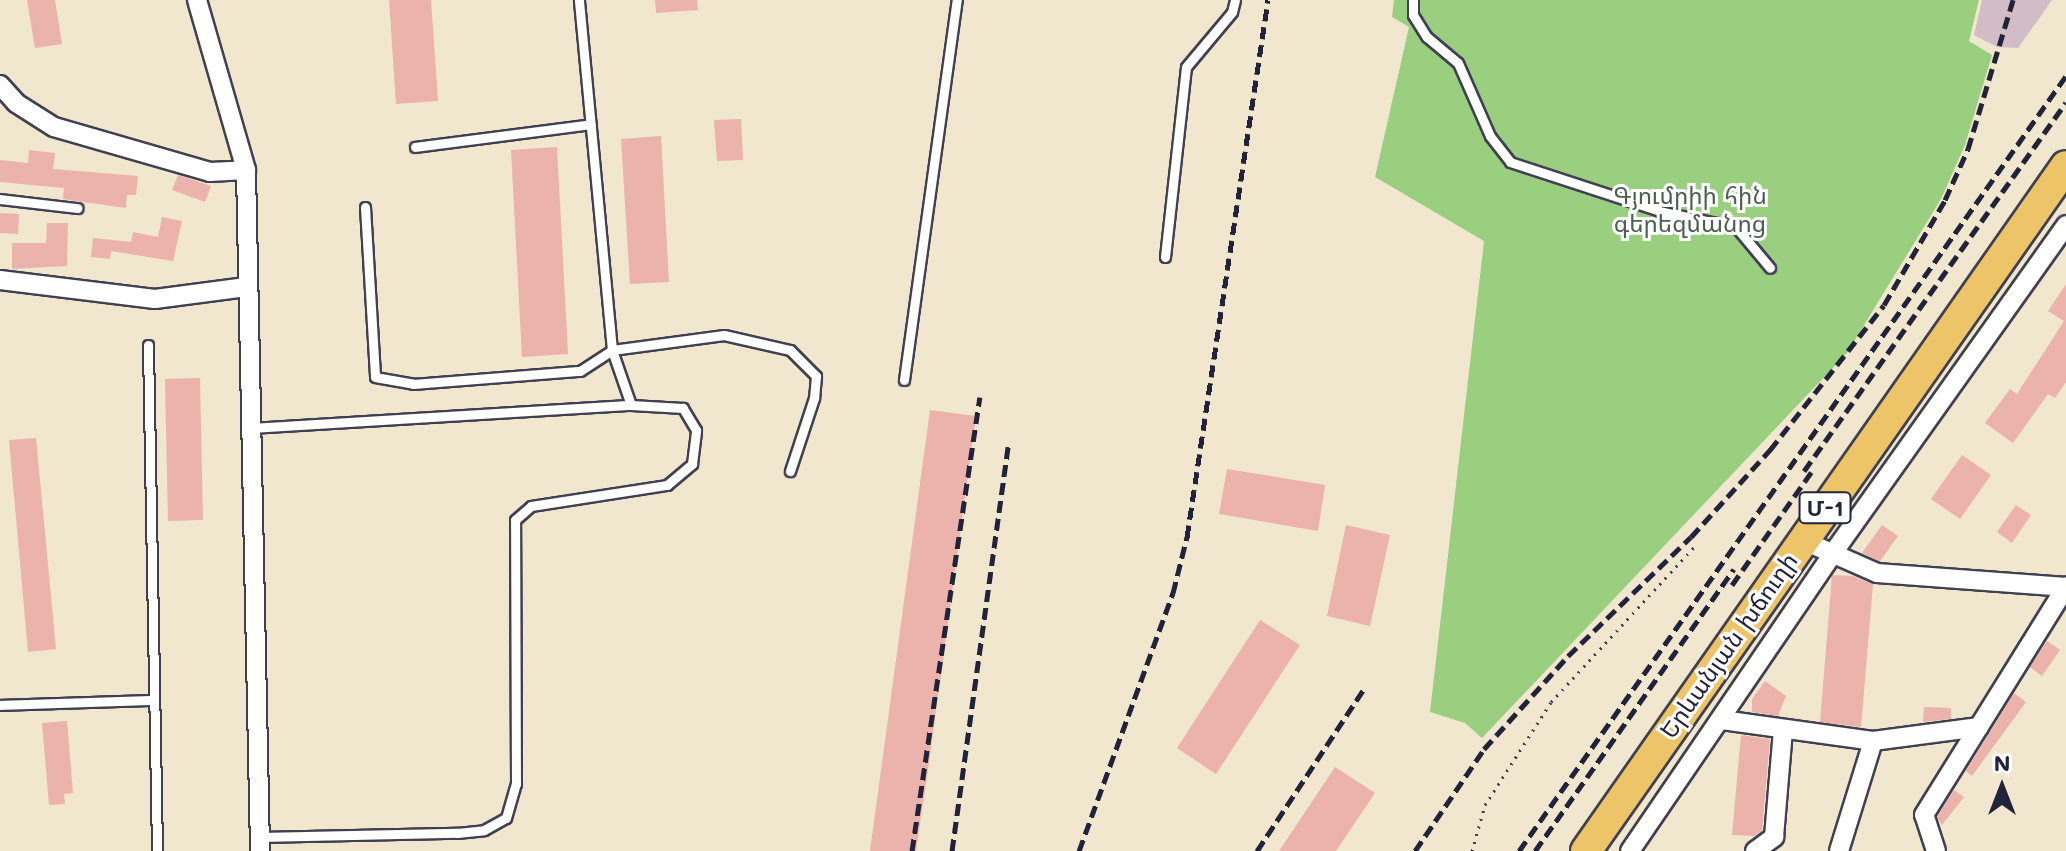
<!DOCTYPE html>
<html>
<head>
<meta charset="utf-8">
<style>
  body { margin:0 }
  #map { position:relative; width:2066px; height:851px; overflow:hidden; background:#f1e7ce; font-family:Mali,"Noto Sans Armenian",sans-serif }
  div>[style] { position:absolute }
  .industrial>* { inset:0; background:#d2bdc6 }
  .green>* { inset:0; background:#9bcf80 }
  .building>* { inset:0; background:#ebb3ac }
  .path>* { height:3px; margin-top:-1.5px; transform-origin:0; background:repeating-linear-gradient(90deg,#414051 0 2px,transparent 0 8px) }
  .roads { filter:drop-shadow(2px 0 #414051) drop-shadow(-2px 0 #414051) drop-shadow(0 2px #414051) drop-shadow(0 -2px #414051) }
  .service>* { height:9px; margin:-4.5px; padding:0 4.5px; transform-origin:4.5px; border-radius:4.5px; background:#fff }
  .minor>* { height:18px; margin:-9px; padding:0 9px; transform-origin:9px; border-radius:9px; background:#fff }
  .trunk>* { height:30px; margin:-15px; padding:0 15px; transform-origin:15px; border-radius:15px; background:#eec469 }
  .rail>* { height:5px; margin-top:-2.5px; transform-origin:0; background:repeating-linear-gradient(90deg,#22223b 0 12px,transparent 0 18px) }
  span { translate:-50% -50%; white-space:nowrap; text-align:center; line-height:1.15; -webkit-text-stroke:6px #fff; paint-order:stroke }
  .shield-label span { padding:2px 6px; background:#fff; border:2px solid; border-radius:6px; -webkit-text-stroke-width:0 }
  .shield-label { font-size:22px; color:#22223b; font-weight:700 }
  .park-label { font-size:24px; color:#4c5f53 }
  .street-label { font-size:24px; color:#22223b }
  .north { position:absolute; left:1962px; top:747px; width:80px; height:80px; -webkit-text-stroke:6px #fff; paint-order:stroke; rotate:0deg; font-size:22px; font-weight:700; line-height:32px; text-align:center; color:#22223b }
  .north::after { content:''; display:block; margin:auto; width:28px; height:36px; background:#22223b; clip-path:polygon(50% 0,100% 100%,50% 72%,0 100%) }
</style>
</head>
<body>
<div id="map">
  <div class="industrial">
    <div style="clip-path:polygon(1982px 0,2052px 0,2018px 48px,1997px 47px,1974px 35px)"></div>
  </div>
  <div class="green">
    <div style="clip-path:polygon(1394px 0,1979px 0,1969px 41px,1992px 55px,1965px 145px,1941px 199px,1847px 353px,1482px 738px,1465px 723px,1430px 712px,1484px 241px,1375px 177px,1409px 27px,1392px 17px)"></div>
  </div>
  <div class="building">
    <div style="clip-path:polygon(27px 0,55px 0,62px 44px,35px 48px)"></div>
    <div style="clip-path:polygon(389px 0,431px 0,438px 101px,396px 104px)"></div>
    <div style="clip-path:polygon(655px 0,697px 0,698px 10px,656px 13px)"></div>
    <div style="clip-path:polygon(741px 119px,743px 160px,717px 161px,714px 120px)"></div>
    <div style="clip-path:polygon(661px 136px,669px 282px,630px 284px,621px 139px)"></div>
    <div style="clip-path:polygon(557px 147px,568px 354px,522px 357px,511px 150px)"></div>
    <div style="clip-path:polygon(29px 150px,55px 153px,53px 169px,138px 176px,136px 195px,127px 195px,126px 208px,63px 199px,64px 188px,0 182px,0 160px,28px 163px)"></div>
    <div style="clip-path:polygon(178px 175px,211px 186px,205px 202px,172px 190px)"></div>
    <div style="clip-path:polygon(0 213px,19px 214px,18px 234px,0 233px)"></div>
    <div style="clip-path:polygon(162px 217px,182px 221px,173px 261px,111px 251px,110px 259px,91px 257px,93px 238px,131px 242px,133px 232px,158px 237px)"></div>
    <div style="clip-path:polygon(47px 223px,68px 223px,67px 266px,12px 269px,12px 243px,46px 243px)"></div>
    <div style="clip-path:polygon(2066px 284px,2066px 382px,2055px 398px,2048px 394px,2013px 443px,1985px 423px,2010px 389px,2017px 394px,2064px 321px,2048px 311px)"></div>
    <div style="clip-path:polygon(200px 378px,203px 520px,168px 521px,165px 379px)"></div>
    <div style="clip-path:polygon(930px 410px,976px 416px,928px 770px,916px 851px,870px 851px)"></div>
    <div style="clip-path:polygon(36px 438px,56px 649px,28px 652px,9px 440px)"></div>
    <div style="clip-path:polygon(1962px 455px,1991px 475px,1960px 519px,1931px 499px)"></div>
    <div style="clip-path:polygon(1227px 469px,1325px 485px,1318px 531px,1219px 514px)"></div>
    <div style="clip-path:polygon(2016px 505px,2031px 515px,2012px 543px,1997px 532px)"></div>
    <div style="clip-path:polygon(1346px 525px,1390px 535px,1370px 626px,1327px 616px)"></div>
    <div style="clip-path:polygon(1882px 525px,1898px 536px,1880px 561px,1862px 553px)"></div>
    <div style="clip-path:polygon(1832px 575px,1853px 576px,1873px 584px,1861px 727px,1820px 722px)"></div>
    <div style="clip-path:polygon(1260px 620px,1300px 645px,1216px 774px,1177px 748px)"></div>
    <div style="clip-path:polygon(2047px 641px,2060px 650px,2042px 676px,2030px 667px)"></div>
    <div style="clip-path:polygon(1765px 681px,1786px 696px,1778px 716px,1752px 712px,1752px 699px)"></div>
    <div style="clip-path:polygon(2014px 693px,2026px 702px,1972px 776px,1966px 771px)"></div>
    <div style="clip-path:polygon(1924px 707px,1951px 708px,1951px 719px,1923px 722px)"></div>
    <div style="clip-path:polygon(67px 721px,73px 793px,64px 794px,65px 804px,49px 805px,42px 723px)"></div>
    <div style="clip-path:polygon(1741px 735px,1770px 739px,1762px 831px,1754px 836px,1732px 835px)"></div>
    <div style="clip-path:polygon(1335px 767px,1375px 793px,1336px 851px,1279px 851px)"></div>
    <div style="clip-path:polygon(1954px 790px,1964px 797px,1942px 825px,1937px 817px)"></div>
  </div>
  <div class="path">
    <div style="left:1472px;top:851px;width:48px;rotate:-74.2deg"></div>
    <div style="left:1485px;top:805px;width:122px;rotate:-57.3deg"></div>
    <div style="left:1551px;top:702px;width:212px;rotate:-47.3deg"></div>
  </div>
  <div class="roads">
    <div class="service">
      <div style="left:1413px;top:0;width:15px;rotate:90deg"></div>
      <div style="left:1413px;top:15px;width:26px;rotate:58deg"></div>
      <div style="left:1427px;top:37px;width:40px;rotate:40deg"></div>
      <div style="left:1458px;top:63px;width:80px;rotate:66.3deg"></div>
      <div style="left:1490px;top:136px;width:33px;rotate:52deg"></div>
      <div style="left:1510px;top:162px;width:161px;rotate:18.1deg"></div>
      <div style="left:1663px;top:212px;width:75px;rotate:11.6deg"></div>
      <div style="left:1736px;top:227px;width:53px;rotate:50.3deg"></div>
      <div style="left:415px;top:147px;width:177px;rotate:-7.4deg"></div>
      <div style="left:0;top:199px;width:78px;rotate:6.7deg"></div>
      <div style="left:365px;top:207px;width:170px;rotate:86.6deg"></div>
      <div style="left:375px;top:377px;width:39px;rotate:10deg"></div>
      <div style="left:413px;top:384px;width:168px;rotate:-4.5deg"></div>
      <div style="left:580px;top:371px;width:38px;rotate:-33deg"></div>
      <div style="left:612px;top:350px;width:113px;rotate:-7.6deg"></div>
      <div style="left:724px;top:335px;width:68px;rotate:12.8deg"></div>
      <div style="left:790px;top:350px;width:37px;rotate:45deg"></div>
      <div style="left:816px;top:376px;width:22px;rotate:95deg"></div>
      <div style="left:814px;top:398px;width:77px;rotate:108.2deg"></div>
      <div style="left:1165px;top:257px;width:191px;rotate:-83.7deg"></div>
      <div style="left:1186px;top:67px;width:72px;rotate:-50.1deg"></div>
      <div style="left:1232px;top:12px;width:12px;rotate:-76deg"></div>
      <div style="left:148px;top:345px;width:506px;rotate:88.98deg"></div>
      <div style="left:904px;top:380px;width:384px;rotate:-82.1deg"></div>
      <div style="left:251px;top:428px;width:381px;rotate:-3.5deg"></div>
      <div style="left:631px;top:405px;width:58px;rotate:-109.1deg"></div>
      <div style="left:612px;top:350px;width:352px;rotate:-95.4deg"></div>
      <div style="left:0;top:705px;width:153px;rotate:-1.9deg"></div>
      <div style="left:259px;top:837px;width:198px;rotate:-1.2deg"></div>
      <div style="left:457px;top:833px;width:27px;rotate:-6deg"></div>
      <div style="left:484px;top:830px;width:25px;rotate:-29deg"></div>
      <div style="left:506px;top:818px;width:35px;rotate:-74deg"></div>
      <div style="left:516px;top:784px;width:264px;rotate:-90.2deg"></div>
      <div style="left:515px;top:520px;width:21px;rotate:-41deg"></div>
      <div style="left:531px;top:506px;width:138px;rotate:-8.8deg"></div>
      <div style="left:667px;top:485px;width:33px;rotate:-40deg"></div>
      <div style="left:692px;top:464px;width:34px;rotate:-83deg"></div>
      <div style="left:696px;top:430px;width:26px;rotate:-121deg"></div>
      <div style="left:683px;top:408px;width:52px;rotate:-176.7deg"></div>
    </div>
    <div class="minor">
      <div style="left:197px;top:0;width:177px;rotate:73.9deg"></div>
      <div style="left:246px;top:170px;width:681px;rotate:88.82deg"></div>
      <div style="left:0;top:85px;width:24px;rotate:48deg"></div>
      <div style="left:16px;top:103px;width:45px;rotate:32.3deg"></div>
      <div style="left:54px;top:127px;width:162px;rotate:16.1deg"></div>
      <div style="left:210px;top:172px;width:36px;rotate:-3deg"></div>
      <div style="left:0;top:280px;width:156px;rotate:7deg"></div>
      <div style="left:155px;top:299px;width:92px;rotate:-7.5deg"></div>
      <div style="left:1802px;top:540px;width:82px;rotate:23.7deg"></div>
      <div style="left:1877px;top:573px;width:190px;rotate:4.2deg"></div>
      <div style="left:1722px;top:720px;width:152px;rotate:7.9deg"></div>
      <div style="left:1873px;top:741px;width:107px;rotate:-7.5deg"></div>
      <div style="left:1630px;top:851px;width:357px;rotate:-55.7deg"></div>
      <div style="left:1831px;top:556px;width:406px;rotate:-54.6deg"></div>
      <div style="left:1755px;top:851px;width:24px;rotate:-36deg"></div>
      <div style="left:1774px;top:837px;width:108px;rotate:-85.2deg"></div>
      <div style="left:1839px;top:851px;width:115px;rotate:-72.8deg"></div>
      <div style="left:1936px;top:851px;width:38px;rotate:-108deg"></div>
      <div style="left:1924px;top:815px;width:269px;rotate:-58.1deg"></div>
    </div>
    <div class="trunk">
      <div style="left:1586px;top:851px;width:836px;rotate:-54.98deg"></div>
    </div>
  </div>
  <div class="rail">
    <div style="left:1804px;top:471px;width:452px;rotate:-54.6deg"></div>
    <div style="left:1732px;top:585px;width:144px;rotate:-54.9deg"></div>
    <div style="left:912px;top:851px;width:459px;rotate:-81.5deg"></div>
    <div style="left:952px;top:851px;width:409px;rotate:-82.1deg"></div>
    <div style="left:1079px;top:851px;width:275px;rotate:-70deg"></div>
    <div style="left:1173px;top:593px;width:58px;rotate:-76deg"></div>
    <div style="left:1187px;top:537px;width:543px;rotate:-81.42deg"></div>
    <div style="left:1257px;top:851px;width:194px;rotate:-56.6deg"></div>
    <div style="left:1415px;top:851px;width:123px;rotate:-55.9deg"></div>
    <div style="left:1484px;top:749px;width:125px;rotate:-47.9deg"></div>
    <div style="left:1568px;top:656px;width:171px;rotate:-44.1deg"></div>
    <div style="left:1691px;top:537px;width:118px;rotate:-47.8deg"></div>
    <div style="left:1770px;top:450px;width:184px;rotate:-51.8deg"></div>
    <div style="left:1884px;top:305px;width:121px;rotate:-59.8deg"></div>
    <div style="left:1945px;top:200px;width:56px;rotate:-65.7deg"></div>
    <div style="left:1968px;top:149px;width:156px;rotate:-73.2deg"></div>
    <div style="left:1519px;top:851px;width:949px;rotate:-54.79deg"></div>
    <div style="left:1535px;top:851px;width:345px;rotate:-54.8deg"></div>
  </div>
  <div class="shield-label">
    <span style="left:1825px;top:508px">Մ-1</span>
  </div>
  <div class="park-label">
    <span style="left:1690px;top:209px">Գյումրիի հին<br>գերեզմանոց</span>
  </div>
  <div class="street-label">
    <span style="left:1728px;top:645px;rotate:-55deg">Երևանյան խճուղի</span>
  </div>
  <div class="north">N</div>
</div>
</body>
</html>
